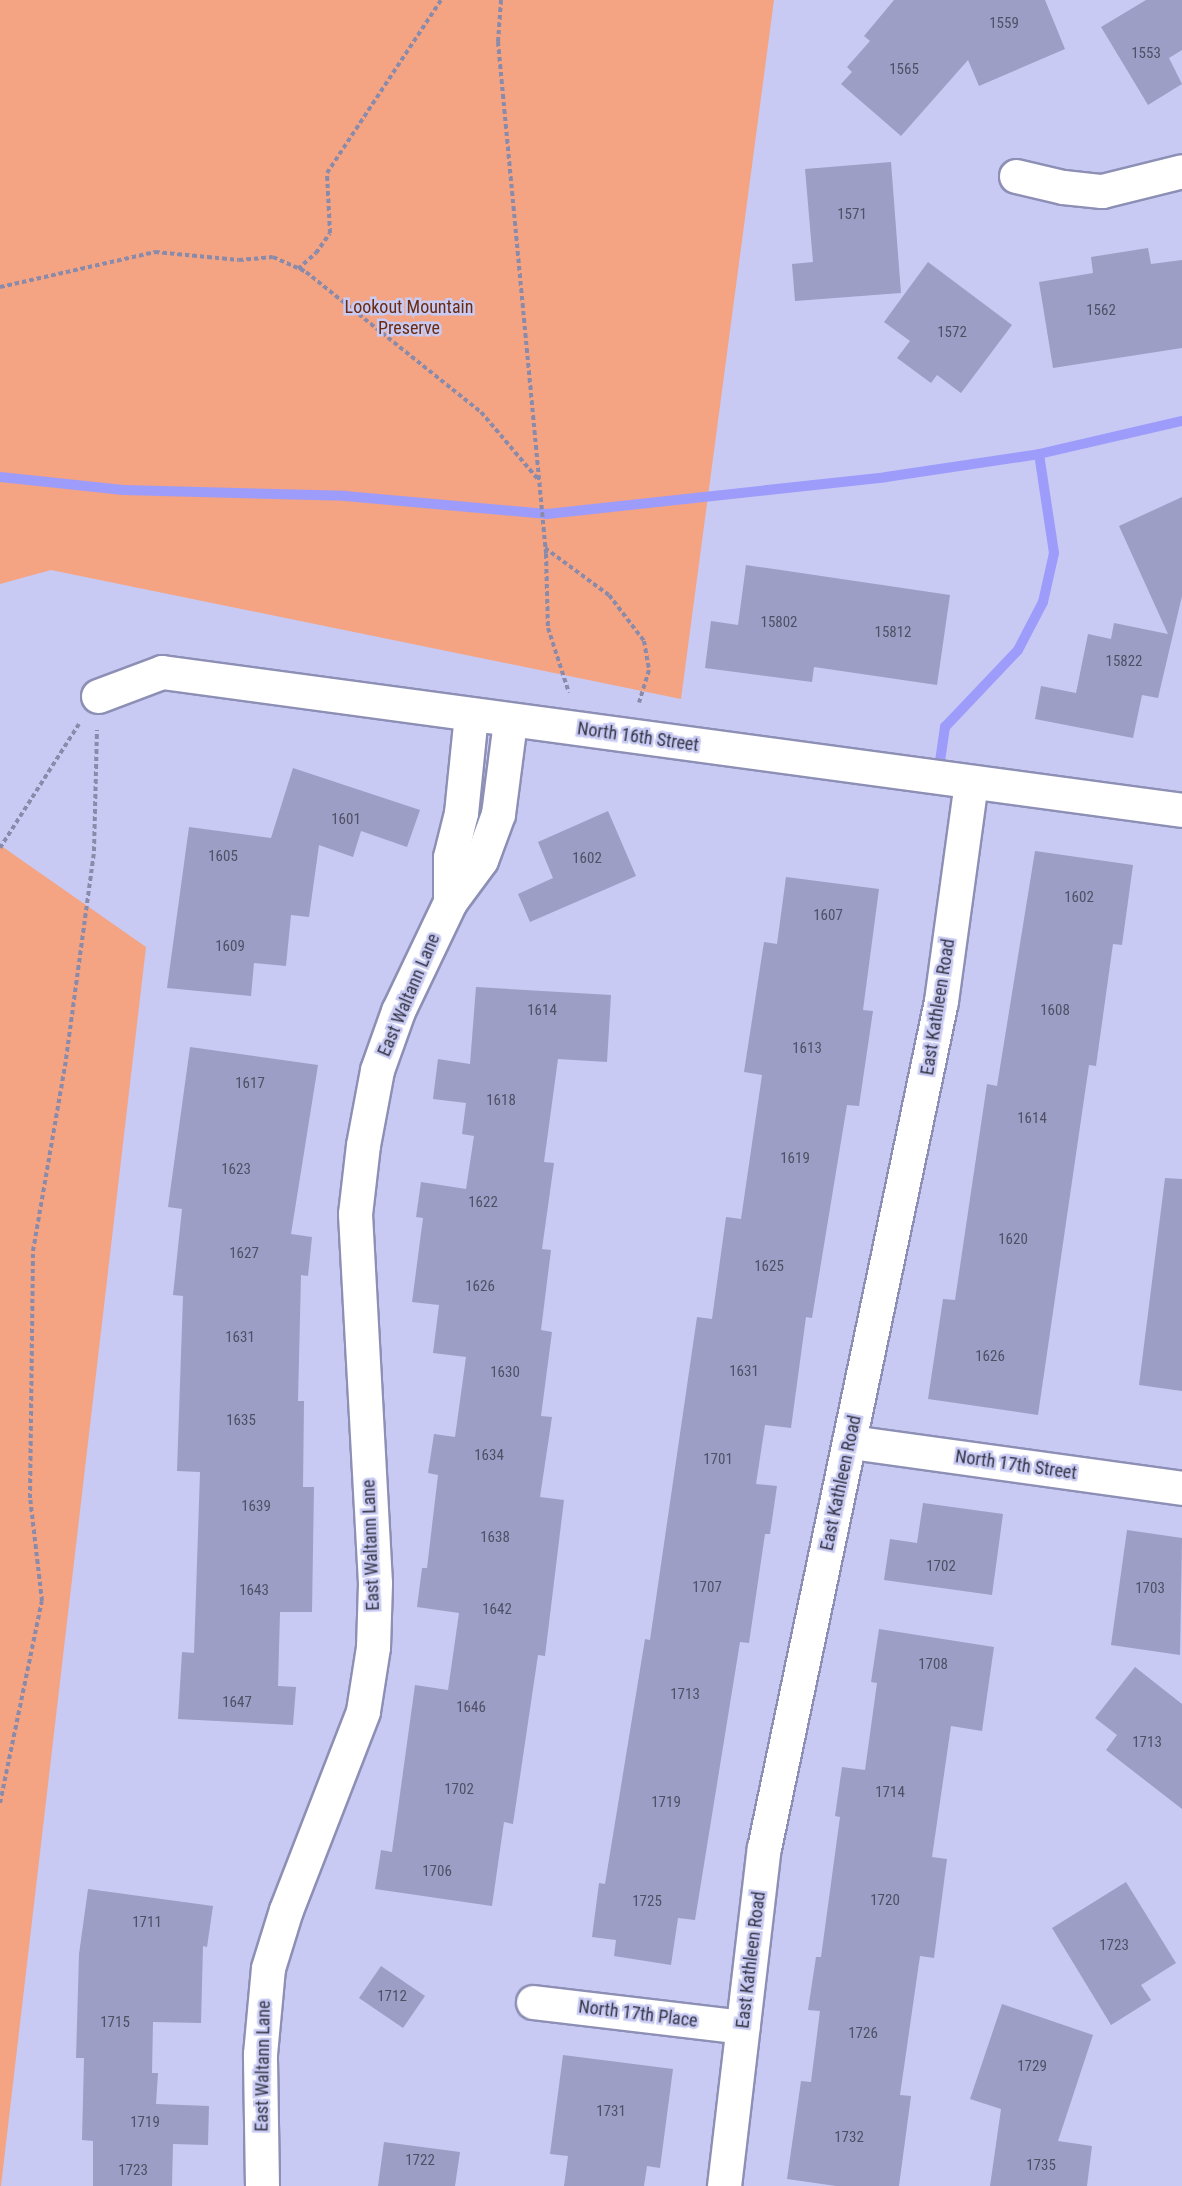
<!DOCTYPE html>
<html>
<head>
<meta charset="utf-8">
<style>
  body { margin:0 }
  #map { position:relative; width:1182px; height:2186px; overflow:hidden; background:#c8caf3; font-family:"Roboto Condensed",sans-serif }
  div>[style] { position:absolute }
  .green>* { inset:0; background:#f4a383 }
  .stream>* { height:10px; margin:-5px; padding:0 5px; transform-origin:5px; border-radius:5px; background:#9d9cfb }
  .building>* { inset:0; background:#9c9ec5 }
  .path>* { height:4px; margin-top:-2px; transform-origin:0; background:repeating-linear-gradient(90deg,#8a8baa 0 4.5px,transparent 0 7.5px) }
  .roads { filter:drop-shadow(2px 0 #8d8fb5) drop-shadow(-2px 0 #8d8fb5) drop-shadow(0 2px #8d8fb5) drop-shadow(0 -2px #8d8fb5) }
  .minor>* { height:33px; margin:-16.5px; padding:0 16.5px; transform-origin:16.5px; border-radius:16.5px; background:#fff }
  span { translate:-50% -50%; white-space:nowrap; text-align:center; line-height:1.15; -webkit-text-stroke:5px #c8caf3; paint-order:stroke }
  .number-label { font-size:15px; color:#4f5066 }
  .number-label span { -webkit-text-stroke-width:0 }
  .park-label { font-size:18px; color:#6b2b0e }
  .street-label { font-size:18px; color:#353646 }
</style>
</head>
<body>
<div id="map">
  <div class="green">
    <div style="clip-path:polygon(0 0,774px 0,681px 699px,51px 570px,0 584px)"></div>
    <div style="clip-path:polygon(0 845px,146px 947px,1px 2186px,0 2186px)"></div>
  </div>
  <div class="stream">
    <div style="left:0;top:477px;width:124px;rotate:6deg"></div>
    <div style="left:123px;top:490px;width:222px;rotate:1.5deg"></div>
    <div style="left:345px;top:496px;width:203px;rotate:5.1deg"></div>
    <div style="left:547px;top:514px;width:341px;rotate:-6.2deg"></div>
    <div style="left:886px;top:477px;width:155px;rotate:-8.5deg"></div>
    <div style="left:1039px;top:454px;width:147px;rotate:-13deg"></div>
    <div style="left:938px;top:775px;width:49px;rotate:-81.7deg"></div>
    <div style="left:945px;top:727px;width:106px;rotate:-46.5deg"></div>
    <div style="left:1018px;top:650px;width:54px;rotate:-62.5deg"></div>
    <div style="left:1043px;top:602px;width:50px;rotate:-77.3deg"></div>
    <div style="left:1054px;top:553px;width:100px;rotate:-98.6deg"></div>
  </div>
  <div class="building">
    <div style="clip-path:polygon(894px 0,1045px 0,1065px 49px,979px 86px,968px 60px,901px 136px,841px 84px,852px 72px,847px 67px,870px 41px,864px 36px)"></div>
    <div style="clip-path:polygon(1146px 0,1182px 0,1182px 50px,1169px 58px,1182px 84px,1148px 105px,1101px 27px)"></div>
    <div style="clip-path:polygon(891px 162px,901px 293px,795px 301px,792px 264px,813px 262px,805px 169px)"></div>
    <div style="clip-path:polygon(1148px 248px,1151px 264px,1182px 260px,1182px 348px,1053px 368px,1039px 282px,1093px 273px,1091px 257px)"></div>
    <div style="clip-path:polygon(928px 262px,1012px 325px,961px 393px,937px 375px,931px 383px,897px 358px,910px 341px,884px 322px)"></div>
    <div style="clip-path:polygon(1182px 497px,1182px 596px,1158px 698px,1142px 695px,1133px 738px,1035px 719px,1041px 686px,1076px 693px,1088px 634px,1111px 639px,1114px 623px,1168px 634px,1119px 526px)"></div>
    <div style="clip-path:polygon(746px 565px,950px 595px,937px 685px,814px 667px,812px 682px,705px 668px,711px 621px,738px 625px)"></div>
    <div style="clip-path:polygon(293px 768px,420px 810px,407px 847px,361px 831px,353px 857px,319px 845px,309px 917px,291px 915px,286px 966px,254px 963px,251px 996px,167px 988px,189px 827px,271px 838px)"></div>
    <div style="clip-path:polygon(608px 811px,636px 876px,530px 922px,518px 894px,553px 878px,538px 842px)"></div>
    <div style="clip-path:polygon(1035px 851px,1133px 865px,1122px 945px,1113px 944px,1096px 1066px,1089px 1065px,1038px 1415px,928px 1399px,943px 1299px,955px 1300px,987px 1084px,997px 1086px)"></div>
    <div style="clip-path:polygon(786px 877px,879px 889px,863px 1010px,873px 1011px,859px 1106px,847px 1105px,812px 1318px,806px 1317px,791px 1428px,765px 1425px,756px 1484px,777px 1486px,770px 1534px,765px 1534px,749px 1643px,740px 1642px,695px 1920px,678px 1918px,671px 1965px,614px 1956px,616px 1940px,592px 1937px,599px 1883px,605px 1884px,645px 1639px,650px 1640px,697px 1317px,712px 1319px,726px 1217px,741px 1219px,762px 1075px,744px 1072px,764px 942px,777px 944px)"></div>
    <div style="clip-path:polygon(476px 987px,611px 995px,607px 1062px,558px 1059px,544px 1162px,554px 1163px,542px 1249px,551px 1250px,541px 1330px,552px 1332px,541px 1416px,552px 1417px,540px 1497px,564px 1500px,545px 1656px,538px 1655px,513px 1824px,504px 1822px,492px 1906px,375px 1889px,381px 1850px,392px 1852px,415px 1685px,448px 1690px,459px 1613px,417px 1607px,422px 1568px,427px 1568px,438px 1475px,428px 1473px,434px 1434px,455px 1437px,466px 1357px,433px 1353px,439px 1305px,412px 1302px,423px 1218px,416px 1217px,421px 1182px,466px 1189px,474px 1136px,462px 1134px,466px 1103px,433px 1099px,438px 1059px,470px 1064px)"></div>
    <div style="clip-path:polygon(190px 1047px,318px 1065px,291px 1234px,312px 1237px,308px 1276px,301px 1275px,298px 1401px,304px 1401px,303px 1487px,314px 1487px,312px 1612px,280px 1612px,278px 1686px,296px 1687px,293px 1725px,178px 1719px,182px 1652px,194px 1653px,200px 1472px,177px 1471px,183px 1296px,173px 1295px,182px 1209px,168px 1207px)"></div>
    <div style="clip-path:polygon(1165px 1178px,1182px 1179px,1182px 1391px,1139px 1385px)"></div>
    <div style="clip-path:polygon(923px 1503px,1003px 1514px,992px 1595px,884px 1580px,890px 1539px,917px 1543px)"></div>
    <div style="clip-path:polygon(1127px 1530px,1182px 1538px,1180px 1655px,1111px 1645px)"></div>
    <div style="clip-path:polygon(879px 1629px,994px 1647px,982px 1731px,951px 1726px,932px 1857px,947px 1859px,934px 1958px,920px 1956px,900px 2095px,911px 2096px,899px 2186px,836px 2186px,787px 2179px,801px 2081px,811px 2082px,820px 2011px,808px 2010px,816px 1957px,821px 1957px,840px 1817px,835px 1816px,842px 1767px,865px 1770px,877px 1683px,871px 1682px)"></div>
    <div style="clip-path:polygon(1135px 1667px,1182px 1704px,1182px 1809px,1106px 1750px,1117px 1735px,1095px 1718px)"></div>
    <div style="clip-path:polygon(1126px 1882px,1176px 1963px,1141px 1985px,1151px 2000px,1111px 2025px,1052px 1928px)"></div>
    <div style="clip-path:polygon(88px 1889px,213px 1906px,207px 1947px,203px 1946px,201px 2023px,153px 2022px,152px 2073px,158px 2073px,156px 2104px,209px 2106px,208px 2145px,173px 2144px,172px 2186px,93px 2186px,93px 2141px,82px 2140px,84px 2058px,76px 2058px,79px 1954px)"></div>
    <div style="clip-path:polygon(381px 1966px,425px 1996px,403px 2028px,359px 1998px)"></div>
    <div style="clip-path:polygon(1002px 2004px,1093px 2035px,1058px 2141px,1092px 2146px,1087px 2186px,990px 2186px,1001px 2109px,970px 2099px)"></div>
    <div style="clip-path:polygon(563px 2055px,673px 2069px,660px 2168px,647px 2166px,644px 2186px,564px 2186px,568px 2156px,550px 2154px)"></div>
    <div style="clip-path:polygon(384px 2142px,460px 2152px,455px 2186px,378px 2186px)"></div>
  </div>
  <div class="path">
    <div style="left:501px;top:0;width:42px;rotate:94.1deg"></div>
    <div style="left:498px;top:42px;width:514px;rotate:84.64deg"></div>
    <div style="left:546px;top:554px;width:74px;rotate:88.5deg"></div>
    <div style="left:548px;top:628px;width:68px;rotate:72.1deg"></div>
    <div style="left:298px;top:269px;width:24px;rotate:-42deg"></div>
    <div style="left:316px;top:253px;width:24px;rotate:-55deg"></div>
    <div style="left:330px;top:233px;width:60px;rotate:-92.9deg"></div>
    <div style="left:327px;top:173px;width:207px;rotate:-56.6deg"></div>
    <div style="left:0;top:287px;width:159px;rotate:-12.7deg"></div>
    <div style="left:155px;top:252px;width:84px;rotate:5.4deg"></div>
    <div style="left:239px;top:260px;width:34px;rotate:-5deg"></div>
    <div style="left:273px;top:257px;width:36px;rotate:24deg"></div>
    <div style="left:306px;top:272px;width:224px;rotate:38.7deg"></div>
    <div style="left:481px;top:412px;width:87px;rotate:49.7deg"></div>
    <div style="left:545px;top:548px;width:79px;rotate:36.3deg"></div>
    <div style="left:609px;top:595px;width:58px;rotate:52.7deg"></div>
    <div style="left:644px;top:641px;width:29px;rotate:80deg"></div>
    <div style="left:649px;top:670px;width:34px;rotate:107deg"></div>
    <div style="left:0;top:848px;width:147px;rotate:-57.5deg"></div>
    <div style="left:0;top:1803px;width:206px;rotate:-78.3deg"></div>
    <div style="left:42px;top:1601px;width:104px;rotate:-96.6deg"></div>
    <div style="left:30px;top:1498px;width:247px;rotate:-89.3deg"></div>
    <div style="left:33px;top:1251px;width:195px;rotate:-80.2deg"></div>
    <div style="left:66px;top:1059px;width:210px;rotate:-82.3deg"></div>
    <div style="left:94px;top:851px;width:121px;rotate:-88.6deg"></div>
  </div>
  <div class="roads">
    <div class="minor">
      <div style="left:1016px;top:176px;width:48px;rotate:13.2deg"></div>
      <div style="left:1063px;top:187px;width:39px;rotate:6deg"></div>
      <div style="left:1102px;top:191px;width:82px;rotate:-14deg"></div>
      <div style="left:98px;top:696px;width:68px;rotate:-20.6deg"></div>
      <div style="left:162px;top:672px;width:1029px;rotate:7.7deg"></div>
      <div style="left:450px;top:902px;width:45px;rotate:-90deg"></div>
      <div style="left:450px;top:857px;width:45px;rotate:-76deg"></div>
      <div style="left:461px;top:813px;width:99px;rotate:-84.2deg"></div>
      <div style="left:851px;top:1442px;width:334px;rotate:7.9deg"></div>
      <div style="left:533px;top:2002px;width:211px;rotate:6.8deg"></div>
      <div style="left:262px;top:2186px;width:132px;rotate:-90.9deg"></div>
      <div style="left:260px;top:2054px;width:86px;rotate:-84.7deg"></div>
      <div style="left:268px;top:1968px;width:61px;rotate:-72.8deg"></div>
      <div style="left:286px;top:1910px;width:213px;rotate:-68.8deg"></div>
      <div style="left:363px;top:1711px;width:65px;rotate:-81.1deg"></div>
      <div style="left:373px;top:1647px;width:64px;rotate:-88.2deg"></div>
      <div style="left:375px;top:1583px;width:370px;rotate:-93.1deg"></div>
      <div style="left:355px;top:1214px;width:69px;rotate:-83.4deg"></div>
      <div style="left:363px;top:1145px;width:76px;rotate:-79.4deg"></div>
      <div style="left:377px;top:1070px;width:63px;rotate:-70.4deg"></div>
      <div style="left:398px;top:1011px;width:121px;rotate:-64.5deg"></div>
      <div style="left:450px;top:902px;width:52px;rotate:-53.6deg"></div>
      <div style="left:481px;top:860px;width:49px;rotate:-69.7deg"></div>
      <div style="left:498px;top:814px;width:94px;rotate:-82.6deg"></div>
      <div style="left:724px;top:2186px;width:340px;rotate:-83.3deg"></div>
      <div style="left:764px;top:1848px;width:865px;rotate:-78.2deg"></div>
      <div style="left:941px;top:1001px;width:221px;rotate:-82.2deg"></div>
    </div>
  </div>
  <div class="number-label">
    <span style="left:1004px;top:24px">1559</span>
    <span style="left:1146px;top:54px">1553</span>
    <span style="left:904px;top:70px">1565</span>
    <span style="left:852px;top:215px">1571</span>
    <span style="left:1101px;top:311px">1562</span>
    <span style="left:952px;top:333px">1572</span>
    <span style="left:779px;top:623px">15802</span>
    <span style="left:893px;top:633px">15812</span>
    <span style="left:1124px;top:662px">15822</span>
    <span style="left:346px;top:820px">1601</span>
    <span style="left:223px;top:857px">1605</span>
    <span style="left:587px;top:859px">1602</span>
    <span style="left:1079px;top:898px">1602</span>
    <span style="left:828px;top:916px">1607</span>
    <span style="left:230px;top:947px">1609</span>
    <span style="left:542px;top:1011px">1614</span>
    <span style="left:1055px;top:1011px">1608</span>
    <span style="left:807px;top:1049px">1613</span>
    <span style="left:250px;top:1084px">1617</span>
    <span style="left:501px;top:1101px">1618</span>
    <span style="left:1032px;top:1119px">1614</span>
    <span style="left:795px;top:1159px">1619</span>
    <span style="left:236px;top:1170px">1623</span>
    <span style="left:483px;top:1203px">1622</span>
    <span style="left:1013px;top:1240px">1620</span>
    <span style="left:244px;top:1254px">1627</span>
    <span style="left:769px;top:1267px">1625</span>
    <span style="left:480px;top:1287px">1626</span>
    <span style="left:240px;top:1338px">1631</span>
    <span style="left:990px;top:1357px">1626</span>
    <span style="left:744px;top:1372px">1631</span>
    <span style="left:505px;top:1373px">1630</span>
    <span style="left:241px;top:1421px">1635</span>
    <span style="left:489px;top:1456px">1634</span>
    <span style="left:718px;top:1460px">1701</span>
    <span style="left:256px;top:1507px">1639</span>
    <span style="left:495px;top:1538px">1638</span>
    <span style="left:941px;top:1567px">1702</span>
    <span style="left:707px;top:1588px">1707</span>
    <span style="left:1150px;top:1589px">1703</span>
    <span style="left:254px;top:1591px">1643</span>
    <span style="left:497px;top:1610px">1642</span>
    <span style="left:933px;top:1665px">1708</span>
    <span style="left:685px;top:1695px">1713</span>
    <span style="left:237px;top:1703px">1647</span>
    <span style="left:471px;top:1708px">1646</span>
    <span style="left:1147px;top:1743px">1713</span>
    <span style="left:459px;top:1790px">1702</span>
    <span style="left:890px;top:1793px">1714</span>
    <span style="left:666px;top:1803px">1719</span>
    <span style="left:437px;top:1872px">1706</span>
    <span style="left:885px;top:1901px">1720</span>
    <span style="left:647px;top:1902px">1725</span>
    <span style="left:147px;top:1923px">1711</span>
    <span style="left:1114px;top:1946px">1723</span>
    <span style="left:392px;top:1997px">1712</span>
    <span style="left:115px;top:2023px">1715</span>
    <span style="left:863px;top:2034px">1726</span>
    <span style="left:1032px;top:2067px">1729</span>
    <span style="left:611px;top:2112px">1731</span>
    <span style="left:145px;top:2123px">1719</span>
    <span style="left:849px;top:2138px">1732</span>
    <span style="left:420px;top:2161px">1722</span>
    <span style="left:1041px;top:2166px">1735</span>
    <span style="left:133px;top:2171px">1723</span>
  </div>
  <div class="park-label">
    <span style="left:409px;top:318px">Lookout Mountain<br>Preserve</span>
  </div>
  <div class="street-label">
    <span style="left:638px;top:737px;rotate:8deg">North 16th Street</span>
    <span style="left:409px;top:995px;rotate:-67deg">East Waltann Lane</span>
    <span style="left:938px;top:1007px;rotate:-81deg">East Kathleen Road</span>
    <span style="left:1016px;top:1465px;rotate:8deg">North 17th Street</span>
    <span style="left:841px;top:1483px;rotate:-78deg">East Kathleen Road</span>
    <span style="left:371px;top:1545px;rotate:-92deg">East Waltann Lane</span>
    <span style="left:751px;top:1960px;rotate:-83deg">East Kathleen Road</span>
    <span style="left:638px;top:2014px;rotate:7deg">North 17th Place</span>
    <span style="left:263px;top:2066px;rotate:-89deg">East Waltann Lane</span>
  </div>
</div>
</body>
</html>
